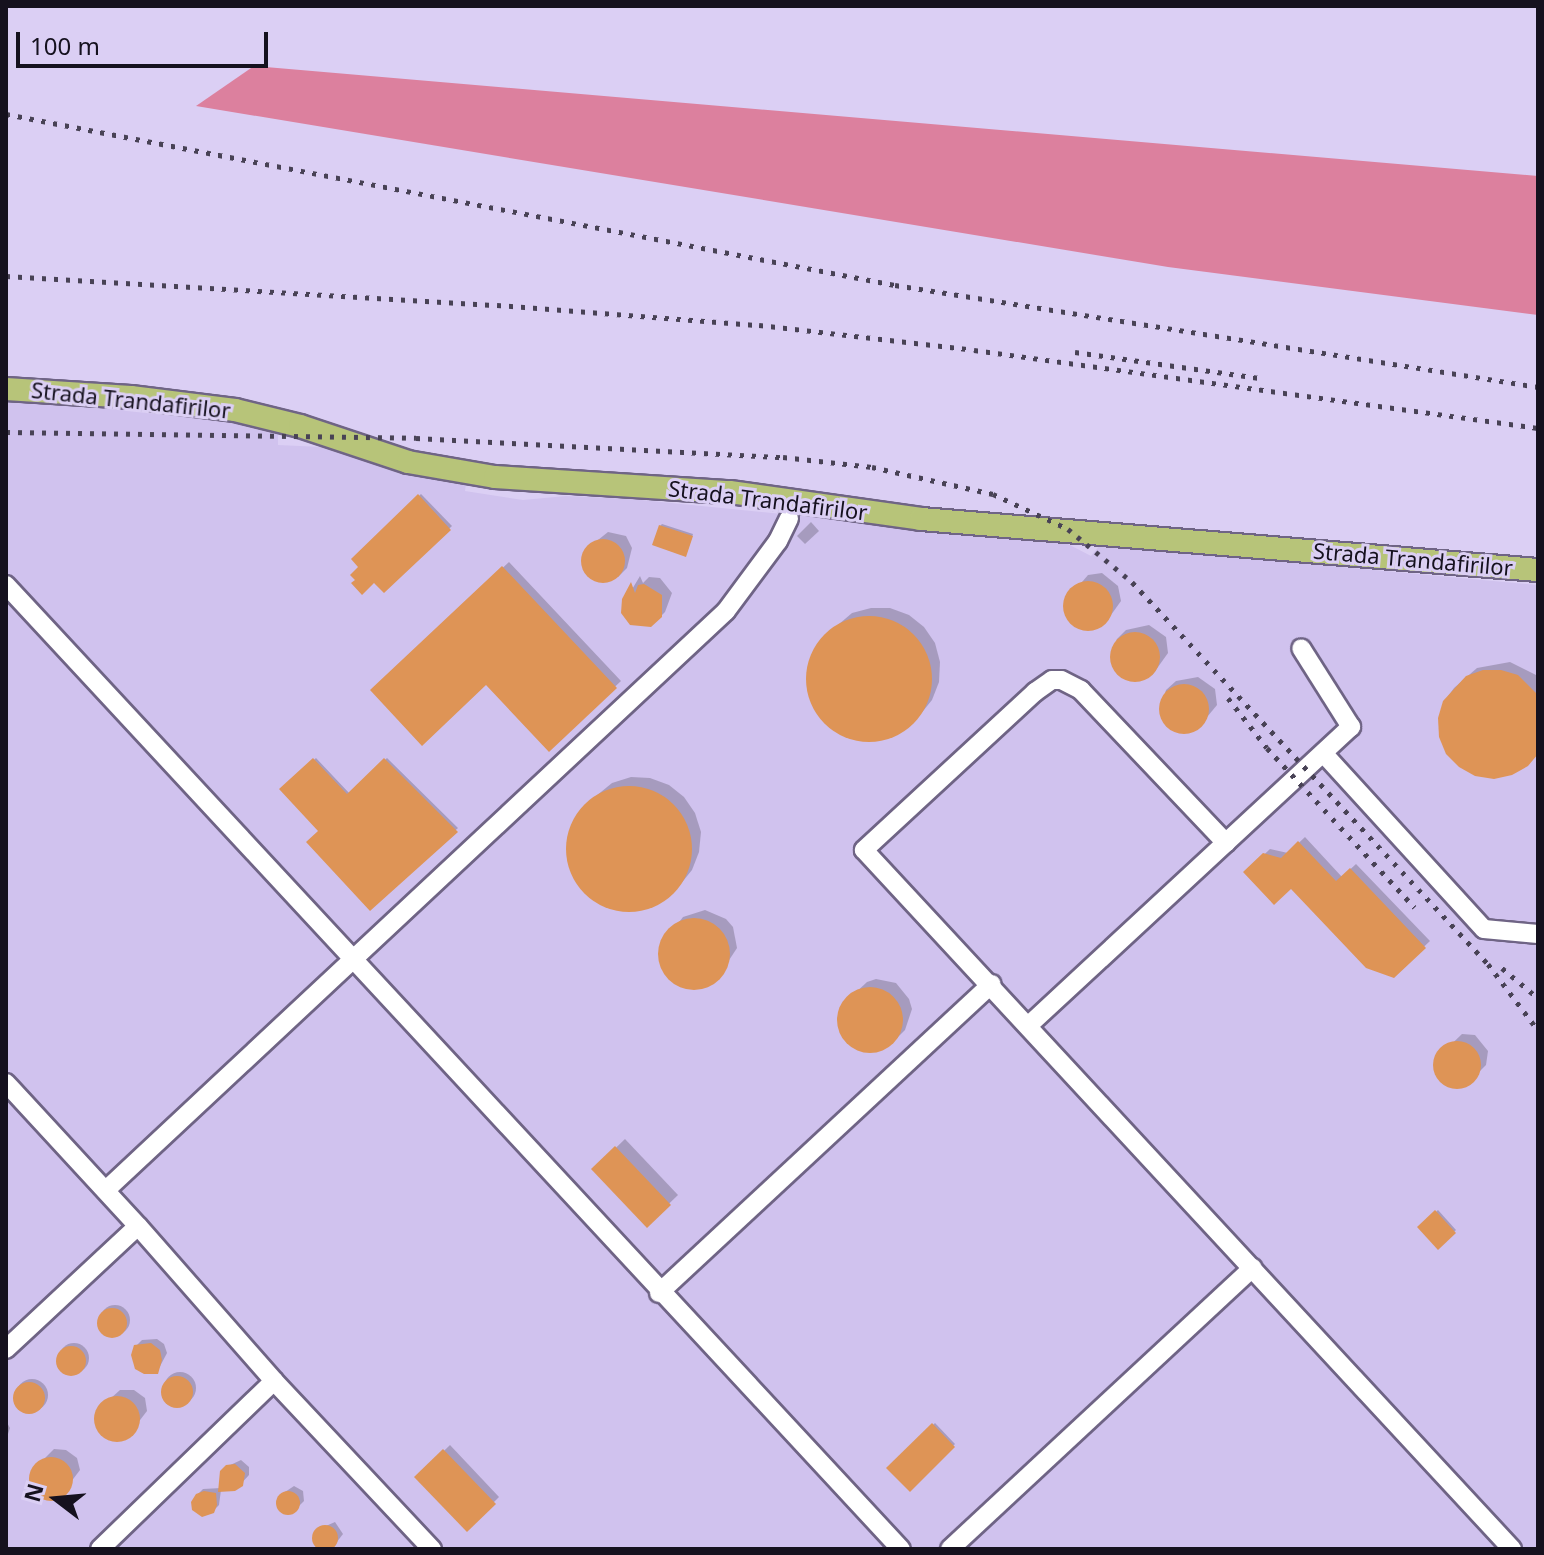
<!DOCTYPE html>
<html>
<head>
<meta charset="utf-8">
<style>
  body { margin:0 }
  #map { position:relative; width:1544px; height:1555px; overflow:hidden; background:#dbcff4; font-family:"Noto Sans",sans-serif }
  div>[style] { position:absolute }
  .built>* { inset:0; background:#d0c2ee }
  .forest>* { inset:0; background:#dc809e }
  .shadow>* { inset:0; background:#0003 }
  .round { border-radius:50% }
  .building>* { inset:0; background:#de9456 }
  .roads { filter:drop-shadow(2px 0 #6f6485) drop-shadow(-2px 0 #6f6485) drop-shadow(0 2px #6f6485) drop-shadow(0 -2px #6f6485) }
  .minor>* { height:18px; margin:-9px; padding:0 9px; transform-origin:9px; border-radius:9px; background:#fff }
  .major>* { height:22px; margin:-11px; padding:0 11px; transform-origin:11px; border-radius:11px; background:#b7c479 }
  .rail>* { height:5px; margin-top:-2.5px; transform-origin:0; background:repeating-linear-gradient(90deg,#484255 0 4px,transparent 0 12px) }
  span { translate:-50% -50%; white-space:nowrap; text-align:center; line-height:1.15; -webkit-text-stroke:6px #dbcff4; paint-order:stroke }
  .street-label { font-size:22px; color:#15111e }
  .frame { position:absolute; inset:0; border:8px solid #15111e; pointer-events:none }
  .north { position:absolute; left:16px; top:1459px; width:80px; height:80px; -webkit-text-stroke:6px #dbcff4; paint-order:stroke; rotate:286deg; font-size:22px; font-weight:700; line-height:32px; text-align:center; color:#15111e }
  .north::after { content:''; display:block; margin:auto; width:28px; height:36px; background:#15111e; clip-path:polygon(50% 0,100% 100%,50% 72%,0 100%) }
  .scale { position:absolute; left:16px; top:32px; width:252px; height:36px; box-sizing:border-box; border:4px solid #15111e; border-top:0; padding-left:10px; font-size:24px; line-height:28px; white-space:nowrap; color:#15111e; -webkit-text-stroke:6px #dbcff4; paint-order:stroke }
</style>
</head>
<body>
<div id="map">
  <div class="built">
    <div style="clip-path:polygon(6px 400px,163px 411px,278px 428px,278px 445px,322px 447px,387px 468px,466px 484px,465px 491px,523px 500px,566px 496px,631px 499px,1064px 542px,1091px 556px,1100px 545px,1538px 585px,1538px 1549px,6px 1549px)"></div>
  </div>
  <div class="forest">
    <div style="clip-path:polygon(254px 66px,1538px 176px,1538px 315px,1168px 267px,196px 106px)"></div>
  </div>
  <div class="shadow">
    <div style="clip-path:polygon(421px 494px,452px 526px,384px 591px,353px 559px)"></div>
    <div style="clip-path:polygon(811px 522px,819px 531px,805px 544px,797px 536px)"></div>
    <div style="clip-path:polygon(662px 524px,693px 534px,687px 552px,660px 526px)"></div>
    <div style="clip-path:polygon(608px 532px,626px 536px,632px 548px,627px 568px,618px 577px,597px 579px,584px 565px,588px 548px)"></div>
    <div style="clip-path:polygon(509px 562px,621px 681px,549px 749px,486px 682px,372px 690px)"></div>
    <div style="clip-path:polygon(1102px 573px,1118px 586px,1121px 601px,1106px 622px,1087px 629px,1079px 627px,1068px 617px,1065px 602px,1088px 575px)"></div>
    <div style="clip-path:polygon(640px 576px,643px 583px,649px 577px,660px 578px,672px 593px,665px 612px,656px 621px,622px 606px)"></div>
    <div style="clip-path:polygon(871px 608px,890px 608px,909px 615px,924px 627px,935px 643px,940px 662px,939px 682px,932px 700px,919px 716px,893px 736px,872px 741px,852px 738px,833px 729px,818px 714px,809px 695px,808px 674px,813px 653px,825px 636px,852px 613px)"></div>
    <div style="clip-path:polygon(1149px 625px,1166px 637px,1168px 653px,1153px 674px,1142px 680px,1126px 679px,1115px 668px,1113px 653px,1117px 639px,1126px 630px)"></div>
    <div style="clip-path:polygon(1510px 662px,1538px 676px,1538px 752px,1444px 702px,1454px 688px,1477px 668px)"></div>
    <div style="clip-path:polygon(1198px 677px,1215px 689px,1217px 705px,1198px 728px,1175px 731px,1164px 720px,1162px 705px,1166px 690px,1176px 681px)"></div>
    <div style="clip-path:polygon(316px 758px,350px 794px,387px 758px,458px 828px,370px 908px,320px 831px,282px 790px)"></div>
    <div style="clip-path:polygon(631px 777px,650px 778px,669px 785px,684px 797px,695px 813px,701px 832px,699px 852px,692px 870px,679px 886px,653px 906px,633px 910px,612px 908px,593px 899px,578px 883px,570px 864px,568px 843px,573px 823px,585px 805px,612px 783px)"></div>
    <div style="clip-path:polygon(1305px 837px,1342px 877px,1356px 864px,1430px 941px,1394px 975px,1291px 886px,1246px 872px,1270px 849px,1288px 853px)"></div>
    <div style="clip-path:polygon(705px 910px,726px 919px,733px 927px,737px 948px,718px 977px,709px 984px,688px 987px,678px 984px,663px 968px,661px 946px,683px 917px)"></div>
    <div style="clip-path:polygon(876px 979px,896px 983px,909px 999px,912px 1009px,905px 1030px,896px 1039px,878px 1051px,857px 1049px,842px 1034px,839px 1014px,852px 996px,867px 982px)"></div>
    <div style="clip-path:polygon(1462px 1034px,1475px 1035px,1488px 1051px,1486px 1065px,1466px 1085px,1445px 1083px,1436px 1072px,1437px 1058px)"></div>
    <div style="clip-path:polygon(625px 1139px,678px 1195px,647px 1225px,594px 1169px)"></div>
    <div style="clip-path:polygon(1438px 1210px,1456px 1230px,1438px 1247px,1420px 1227px)"></div>
    <div class="round" style="left:100px;top:1305px;width:30px;height:30px"></div>
    <div style="clip-path:polygon(157px 1339px,164px 1344px,167px 1353px,157px 1372px,136px 1346px,142px 1340px)"></div>
    <div class="round" style="left:59px;top:1343px;width:30px;height:30px"></div>
    <div class="round" style="left:164px;top:1372px;width:32px;height:32px"></div>
    <div class="round" style="left:16px;top:1379px;width:32px;height:32px"></div>
    <div style="clip-path:polygon(120px 1390px,134px 1390px,145px 1398px,147px 1411px,127px 1437px,108px 1437px,99px 1428px,100px 1408px)"></div>
    <div style="clip-path:polygon(6px 1421px,10px 1428px,6px 1440px)"></div>
    <div style="clip-path:polygon(935px 1423px,955px 1444px,910px 1489px,889px 1468px)"></div>
    <div style="clip-path:polygon(450px 1445px,499px 1497px,467px 1529px,417px 1477px)"></div>
    <div style="clip-path:polygon(54px 1449px,66px 1450px,77px 1458px,80px 1470px,61px 1495px,43px 1497px,34px 1489px,33px 1470px)"></div>
    <div style="clip-path:polygon(241px 1460px,249px 1467px,249px 1475px,238px 1487px,221px 1490px,219px 1505px,213px 1511px,197px 1495px,203px 1489px,221px 1488px,224px 1468px)"></div>
    <div style="clip-path:polygon(294px 1486px,303px 1491px,304px 1501px,293px 1512px,280px 1510px,277px 1504px,282px 1494px)"></div>
    <div style="clip-path:polygon(335px 1522px,343px 1534px,333px 1547px,322px 1549px,314px 1539px,319px 1529px)"></div>
  </div>
  <div class="building">
    <div style="clip-path:polygon(418px 494px,451px 530px,384px 593px,374px 583px,362px 595px,351px 583px,355px 580px,350px 575px,358px 567px,351px 559px)"></div>
    <div style="clip-path:polygon(659px 525px,693px 536px,686px 557px,652px 545px)"></div>
    <div class="round" style="left:581px;top:539px;width:44px;height:44px"></div>
    <div style="clip-path:polygon(502px 566px,617px 688px,549px 752px,486px 685px,422px 746px,370px 690px)"></div>
    <div class="round" style="left:1063px;top:581px;width:50px;height:50px"></div>
    <div style="clip-path:polygon(631px 582px,635px 593px,638px 585px,644px 584px,662px 595px,662px 617px,651px 627px,630px 625px,621px 613px,622px 599px)"></div>
    <div class="round" style="left:806px;top:616px;width:126px;height:126px"></div>
    <div class="round" style="left:1110px;top:632px;width:50px;height:50px"></div>
    <div style="clip-path:polygon(1483px 670px,1501px 670px,1518px 675px,1538px 695px,1538px 754px,1528px 766px,1512px 775px,1494px 779px,1475px 776px,1459px 767px,1446px 754px,1439px 737px,1438px 718px,1443px 701px,1466px 676px)"></div>
    <div class="round" style="left:1159px;top:684px;width:50px;height:50px"></div>
    <div style="clip-path:polygon(313px 758px,347px 794px,384px 758px,458px 832px,370px 911px,306px 842px,318px 831px,279px 789px)"></div>
    <div class="round" style="left:566px;top:786px;width:126px;height:126px"></div>
    <div style="clip-path:polygon(1298px 841px,1336px 881px,1350px 868px,1426px 948px,1394px 978px,1366px 968px,1291px 889px,1274px 905px,1243px 872px,1263px 853px,1281px 858px)"></div>
    <div class="round" style="left:658px;top:918px;width:72px;height:72px"></div>
    <div class="round" style="left:837px;top:987px;width:66px;height:66px"></div>
    <div class="round" style="left:1433px;top:1041px;width:48px;height:48px"></div>
    <div style="clip-path:polygon(615px 1146px,671px 1205px,647px 1228px,591px 1169px)"></div>
    <div style="clip-path:polygon(1435px 1210px,1456px 1233px,1438px 1250px,1417px 1227px)"></div>
    <div class="round" style="left:97px;top:1308px;width:30px;height:30px"></div>
    <div style="clip-path:polygon(151px 1343px,160px 1350px,162px 1360px,158px 1374px,144px 1374px,135px 1369px,131px 1355px,134px 1345px)"></div>
    <div class="round" style="left:56px;top:1346px;width:30px;height:30px"></div>
    <div class="round" style="left:161px;top:1376px;width:32px;height:32px"></div>
    <div class="round" style="left:13px;top:1382px;width:32px;height:32px"></div>
    <div class="round" style="left:94px;top:1396px;width:46px;height:46px"></div>
    <div style="clip-path:polygon(932px 1423px,955px 1447px,910px 1492px,886px 1468px)"></div>
    <div style="clip-path:polygon(443px 1449px,496px 1504px,467px 1532px,414px 1477px)"></div>
    <div class="round" style="left:29px;top:1457px;width:44px;height:44px"></div>
    <div style="clip-path:polygon(235px 1464px,245px 1473px,243px 1486px,235px 1491px,218px 1492px,220px 1471px,226px 1465px)"></div>
    <div class="round" style="left:276px;top:1491px;width:24px;height:24px"></div>
    <div style="clip-path:polygon(204px 1491px,216px 1493px,217px 1505px,214px 1513px,202px 1517px,192px 1510px,191px 1502px,196px 1494px)"></div>
    <div class="round" style="left:312px;top:1525px;width:26px;height:26px"></div>
  </div>
  <div class="roads">
    <div class="minor">
      <div style="left:6px;top:585px;width:1315px;rotate:47.13deg"></div>
      <div style="left:1324px;top:754px;width:237px;rotate:47.6deg"></div>
      <div style="left:1484px;top:929px;width:54px;rotate:5.3deg"></div>
      <div style="left:1226px;top:843px;width:211px;rotate:-133.5deg"></div>
      <div style="left:1081px;top:690px;width:22px;rotate:-153deg"></div>
      <div style="left:1061px;top:680px;width:9px;rotate:180deg"></div>
      <div style="left:1052px;top:680px;width:21px;rotate:145deg"></div>
      <div style="left:1035px;top:692px;width:233px;rotate:137.3deg"></div>
      <div style="left:864px;top:850px;width:953px;rotate:47.17deg"></div>
      <div style="left:1029px;top:1025px;width:439px;rotate:-42.8deg"></div>
      <div style="left:1351px;top:727px;width:93px;rotate:-122.3deg"></div>
      <div style="left:6px;top:1083px;width:195px;rotate:47.3deg"></div>
      <div style="left:138px;top:1226px;width:206px;rotate:48.7deg"></div>
      <div style="left:274px;top:1381px;width:231px;rotate:46.8deg"></div>
      <div style="left:106px;top:1190px;width:848px;rotate:-43.04deg"></div>
      <div style="left:726px;top:611px;width:87px;rotate:-53.4deg"></div>
      <div style="left:778px;top:541px;width:25px;rotate:-64deg"></div>
      <div style="left:659px;top:1293px;width:454px;rotate:-42.9deg"></div>
      <div style="left:6px;top:1349px;width:180px;rotate:-43deg"></div>
      <div style="left:100px;top:1549px;width:242px;rotate:-44deg"></div>
      <div style="left:950px;top:1549px;width:413px;rotate:-42.9deg"></div>
    </div>
    <div class="major">
      <div style="left:6px;top:389px;width:125px;rotate:3.7deg"></div>
      <div style="left:131px;top:397px;width:105px;rotate:7.1deg"></div>
      <div style="left:235px;top:410px;width:67px;rotate:13.8deg"></div>
      <div style="left:300px;top:426px;width:114px;rotate:18.4deg"></div>
      <div style="left:408px;top:462px;width:88px;rotate:9.8deg"></div>
      <div style="left:495px;top:477px;width:235px;rotate:3.7deg"></div>
      <div style="left:730px;top:492px;width:193px;rotate:8deg"></div>
      <div style="left:921px;top:519px;width:619px;rotate:4.73deg"></div>
    </div>
  </div>
  <div class="rail">
    <div style="left:6px;top:114px;width:905px;rotate:10.89deg"></div>
    <div style="left:895px;top:285px;width:651px;rotate:9.01deg"></div>
    <div style="left:6px;top:276px;width:492px;rotate:3.4deg"></div>
    <div style="left:497px;top:305px;width:263px;rotate:4.4deg"></div>
    <div style="left:759px;top:325px;width:216px;rotate:6.6deg"></div>
    <div style="left:974px;top:350px;width:569px;rotate:7.87deg"></div>
    <div style="left:1075px;top:352px;width:188px;rotate:8deg"></div>
    <div style="left:6px;top:432px;width:410px;rotate:0.8deg"></div>
    <div style="left:416px;top:438px;width:367px;rotate:3deg"></div>
    <div style="left:783px;top:457px;width:90px;rotate:6.4deg"></div>
    <div style="left:872px;top:467px;width:124px;rotate:12.6deg"></div>
    <div style="left:993px;top:494px;width:83px;rotate:25deg"></div>
    <div style="left:1068px;top:529px;width:83px;rotate:39.6deg"></div>
    <div style="left:1132px;top:582px;width:522px;rotate:47.02deg"></div>
    <div style="left:1488px;top:964px;width:83px;rotate:52.9deg"></div>
    <div style="left:1228px;top:698px;width:63px;rotate:52deg"></div>
    <div style="left:1267px;top:748px;width:217px;rotate:47.2deg"></div>
    <div style="left:1502px;top:968px;width:47px;rotate:39.8deg"></div>
  </div>
  <div class="street-label">
    <span style="left:131px;top:400px;rotate:6deg">Strada Trandafirilor</span>
    <span style="left:768px;top:500px;rotate:7deg">Strada Trandafirilor</span>
    <span style="left:1413px;top:559px;rotate:5deg">Strada Trandafirilor</span>
  </div>
  <div class="frame"></div>
  <div class="north">N</div>
  <div class="scale">100 m</div>
</div>
</body>
</html>
